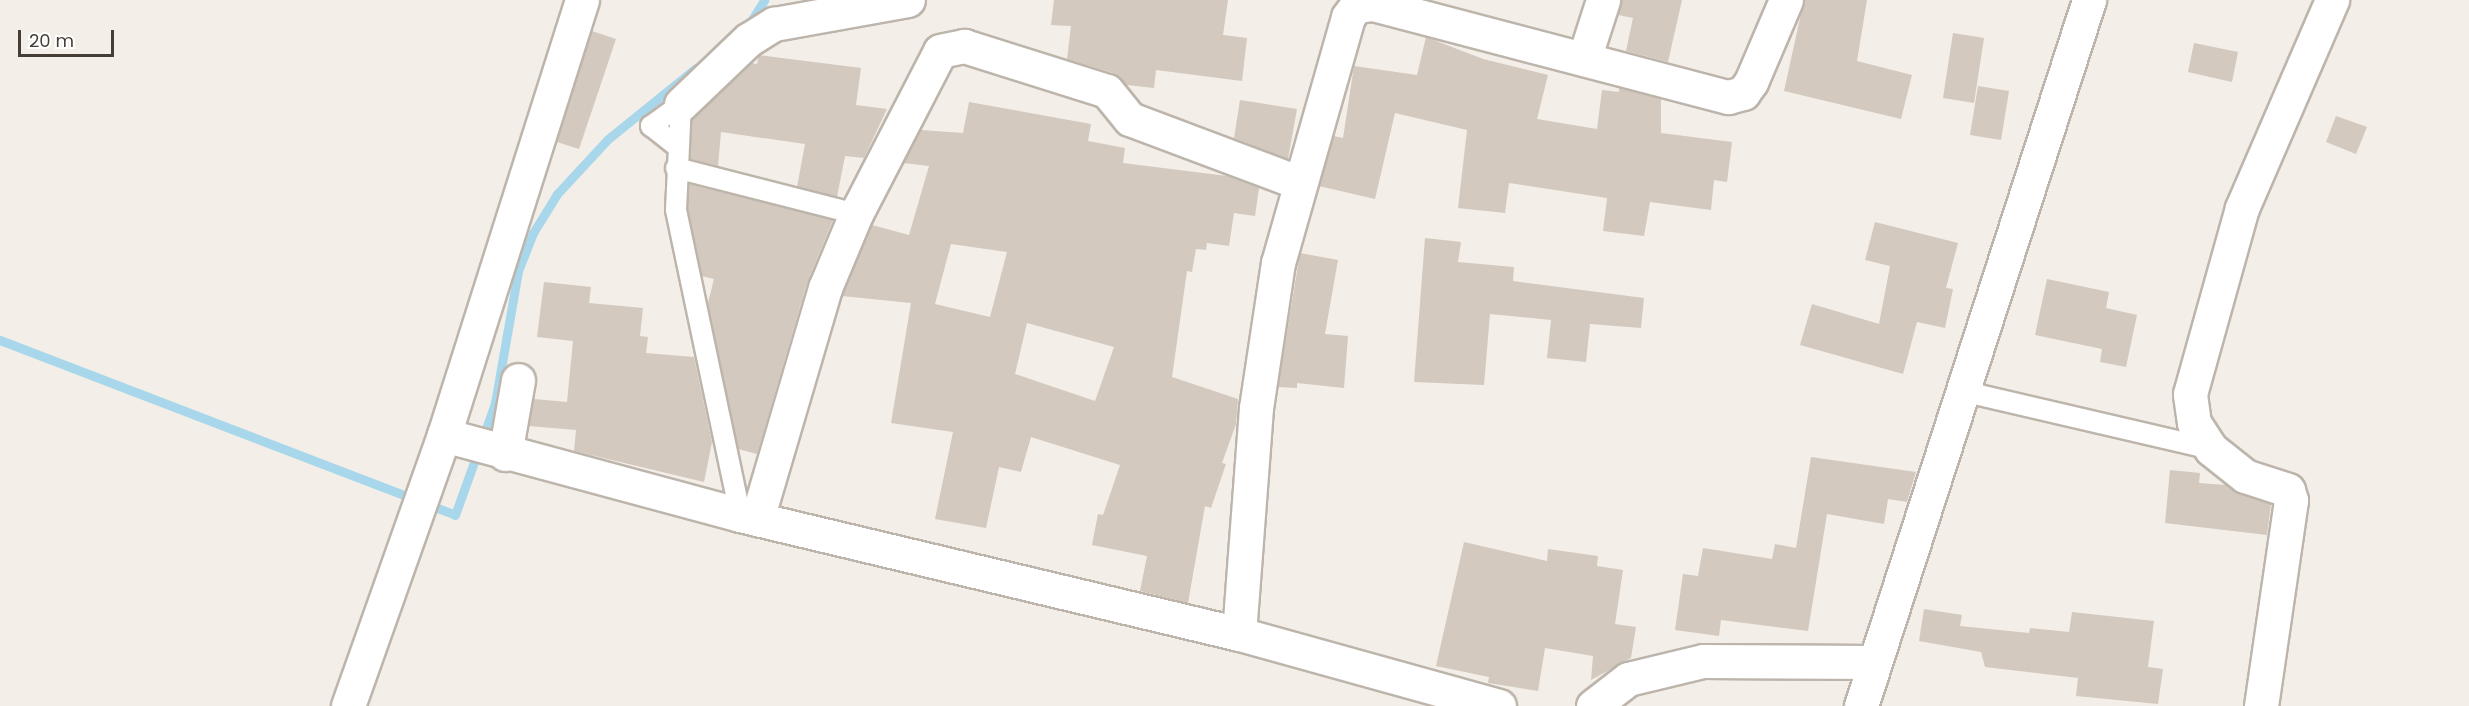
<!DOCTYPE html>
<html>
<head>
<meta charset="utf-8">
<style>
  body { margin:0 }
  #map { position:relative; width:2469px; height:706px; overflow:hidden; background:#f3eee8; font-family:Poppins,sans-serif }
  div>[style] { position:absolute }
  .stream>* { height:9px; margin:-4.5px; padding:0 4.5px; transform-origin:4.5px; border-radius:4.5px; background:#a8d7eb }
  .building>* { inset:0; background:#d3c9be }
  .roads { filter:drop-shadow(2px 0 #bdb5ab) drop-shadow(-2px 0 #bdb5ab) drop-shadow(0 2px #bdb5ab) drop-shadow(0 -2px #bdb5ab) }
  .lane>* { height:20px; margin:-10px; padding:0 10px; transform-origin:10px; border-radius:10px; background:#fff }
  .street>* { height:33px; margin:-16.5px; padding:0 16.5px; transform-origin:16.5px; border-radius:16.5px; background:#fff }
  span { translate:-50% -50%; white-space:nowrap; text-align:center; line-height:1.15; -webkit-text-stroke:5px #fff; paint-order:stroke }
  .scale { position:absolute; left:18px; top:30px; width:96px; height:27px; box-sizing:border-box; border:3px solid #453e37; border-top:0; padding-left:8px; font-size:18px; line-height:21px; white-space:nowrap; color:#453e37; -webkit-text-stroke:4px #fff; paint-order:stroke }
</style>
</head>
<body>
<div id="map">
  <div class="stream">
    <div style="left:748px;top:26px;width:31px;rotate:-58deg"></div>
    <div style="left:0;top:340px;width:487px;rotate:21deg"></div>
    <div style="left:455px;top:515px;width:119px;rotate:-70.3deg"></div>
    <div style="left:495px;top:403px;width:134px;rotate:-80.1deg"></div>
    <div style="left:518px;top:271px;width:41px;rotate:-68.5deg"></div>
    <div style="left:533px;top:233px;width:46px;rotate:-58.4deg"></div>
    <div style="left:557px;top:194px;width:75px;rotate:-47.2deg"></div>
    <div style="left:608px;top:139px;width:113px;rotate:-38.9deg"></div>
  </div>
  <div class="building">
    <div style="clip-path:polygon(1054px 0,1228px 0,1223px 35px,1247px 38px,1242px 81px,1156px 70px,1154px 88px,1127px 85px,1113px 73px,1067px 59px,1071px 26px,1051px 25px)"></div>
    <div style="clip-path:polygon(1621px 0,1682px 0,1668px 62px,1626px 51px,1633px 18px,1618px 15px)"></div>
    <div style="clip-path:polygon(1804px 0,1867px 0,1857px 61px,1912px 75px,1901px 119px,1784px 91px)"></div>
    <div style="clip-path:polygon(592px 31px,616px 39px,579px 149px,557px 142px)"></div>
    <div style="clip-path:polygon(1953px 33px,1984px 38px,1974px 103px,1943px 98px)"></div>
    <div style="clip-path:polygon(1426px 37px,1483px 59px,1548px 75px,1537px 119px,1597px 129px,1602px 90px,1619px 92px,1619px 88px,1661px 99px,1661px 133px,1732px 142px,1727px 182px,1714px 180px,1711px 210px,1650px 202px,1644px 236px,1603px 231px,1607px 198px,1509px 183px,1505px 213px,1458px 208px,1467px 130px,1395px 113px,1375px 199px,1319px 186px,1334px 136px,1343px 138px,1354px 66px,1417px 75px)"></div>
    <div style="clip-path:polygon(2194px 43px,2238px 52px,2232px 82px,2188px 72px)"></div>
    <div style="clip-path:polygon(759px 55px,861px 68px,856px 105px,887px 109px,864px 158px,845px 156px,837px 197px,797px 187px,805px 144px,721px 132px,718px 166px,690px 159px,692px 119px,751px 63px,757px 64px)"></div>
    <div style="clip-path:polygon(1978px 86px,2009px 91px,2001px 140px,1970px 135px)"></div>
    <div style="clip-path:polygon(1240px 100px,1297px 109px,1288px 159px,1234px 138px)"></div>
    <div style="clip-path:polygon(evenodd,969px 102px,1091px 124px,1088px 141px,1125px 148px,1123px 163px,1227px 176px,1259px 188px,1255px 216px,1234px 213px,1229px 246px,1207px 243px,1206px 250px,1196px 249px,1192px 272px,1187px 271px,1172px 377px,1238px 399px,1236px 424px,1222px 463px,1226px 464px,1211px 508px,1205px 506px,1188px 603px,1140px 591px,1147px 556px,1092px 545px,1098px 514px,1103px 515px,1120px 465px,1031px 437px,1021px 472px,999px 467px,986px 528px,935px 519px,953px 432px,891px 423px,911px 303px,842px 296px,872px 225px,909px 235px,929px 166px,903px 163px,921px 130px,963px 133px,969px 102px,951px 244px,1007px 252px,990px 317px,935px 304px,951px 244px,969px 102px,1027px 323px,1114px 347px,1095px 401px,1015px 374px,1027px 323px)"></div>
    <div style="clip-path:polygon(2336px 116px,2367px 127px,2356px 154px,2326px 142px)"></div>
    <div style="clip-path:polygon(689px 184px,833px 220px,807px 283px,757px 454px,738px 449px,708px 303px,714px 279px,702px 276px,688px 209px)"></div>
    <div style="clip-path:polygon(1875px 222px,1958px 243px,1946px 288px,1953px 289px,1945px 328px,1917px 322px,1903px 374px,1800px 345px,1812px 304px,1879px 324px,1890px 266px,1865px 260px)"></div>
    <div style="clip-path:polygon(1425px 238px,1461px 242px,1458px 262px,1514px 267px,1513px 281px,1644px 298px,1641px 328px,1590px 324px,1586px 362px,1547px 358px,1551px 320px,1490px 314px,1484px 385px,1414px 382px)"></div>
    <div style="clip-path:polygon(1300px 253px,1338px 260px,1325px 334px,1348px 336px,1344px 388px,1297px 383px,1297px 388px,1278px 387px)"></div>
    <div style="clip-path:polygon(2047px 279px,2109px 292px,2106px 308px,2137px 315px,2126px 367px,2100px 362px,2102px 349px,2035px 335px)"></div>
    <div style="clip-path:polygon(544px 282px,591px 287px,589px 303px,643px 308px,640px 336px,648px 337px,646px 353px,694px 357px,712px 442px,704px 482px,574px 451px,576px 430px,529px 426px,534px 399px,567px 402px,573px 341px,537px 337px)"></div>
    <div style="clip-path:polygon(1811px 457px,1916px 472px,1907px 502px,1888px 499px,1884px 524px,1827px 514px,1808px 631px,1721px 620px,1719px 636px,1675px 630px,1683px 574px,1698px 576px,1703px 548px,1772px 559px,1775px 544px,1796px 548px)"></div>
    <div style="clip-path:polygon(2170px 470px,2200px 473px,2199px 483px,2226px 485px,2271px 504px,2267px 535px,2165px 523px)"></div>
    <div style="clip-path:polygon(1464px 542px,1547px 561px,1548px 549px,1598px 556px,1597px 566px,1623px 570px,1615px 624px,1636px 627px,1631px 658px,1591px 680px,1593px 656px,1545px 648px,1538px 691px,1488px 683px,1489px 677px,1436px 666px)"></div>
    <div style="clip-path:polygon(1924px 609px,1962px 615px,1960px 626px,2029px 633px,2030px 628px,2069px 632px,2072px 612px,2154px 621px,2148px 667px,2163px 669px,2158px 704px,2076px 696px,2078px 678px,1985px 667px,1981px 652px,1919px 641px)"></div>
  </div>
  <div class="roads">
    <div class="lane">
      <div style="left:681px;top:104px;width:106px;rotate:92.7deg"></div>
      <div style="left:676px;top:210px;width:312px;rotate:78.1deg"></div>
      <div style="left:677px;top:146px;width:33px;rotate:-142deg"></div>
      <div style="left:651px;top:126px;width:37px;rotate:-36deg"></div>
      <div style="left:676px;top:168px;width:186px;rotate:14.3deg"></div>
      <div style="left:1962px;top:391px;width:256px;rotate:13.1deg"></div>
    </div>
    <div class="street">
      <div style="left:1584px;top:59px;width:62px;rotate:-72.1deg"></div>
      <div style="left:681px;top:104px;width:93px;rotate:-43.7deg"></div>
      <div style="left:748px;top:40px;width:31px;rotate:-32deg"></div>
      <div style="left:774px;top:24px;width:136px;rotate:-10.2deg"></div>
      <div style="left:444px;top:435px;width:307px;rotate:15.1deg"></div>
      <div style="left:740px;top:515px;width:513px;rotate:13.41deg"></div>
      <div style="left:505px;top:454px;width:75px;rotate:-80deg"></div>
      <div style="left:757px;top:519px;width:241px;rotate:-73.6deg"></div>
      <div style="left:825px;top:288px;width:80px;rotate:-67.3deg"></div>
      <div style="left:856px;top:214px;width:183px;rotate:-62.7deg"></div>
      <div style="left:940px;top:51px;width:25px;rotate:-12deg"></div>
      <div style="left:964px;top:46px;width:150px;rotate:17.5deg"></div>
      <div style="left:1107px;top:91px;width:36px;rotate:51deg"></div>
      <div style="left:1130px;top:119px;width:182px;rotate:20.6deg"></div>
      <div style="left:348px;top:706px;width:288px;rotate:-70.5deg"></div>
      <div style="left:444px;top:435px;width:456px;rotate:-72.4deg"></div>
      <div style="left:1499px;top:706px;width:270px;rotate:-164.5deg"></div>
      <div style="left:1239px;top:634px;width:227px;rotate:-85.7deg"></div>
      <div style="left:1256px;top:408px;width:147px;rotate:-81.4deg"></div>
      <div style="left:1278px;top:263px;width:256px;rotate:-74.1deg"></div>
      <div style="left:1348px;top:17px;width:14px;rotate:-54deg"></div>
      <div style="left:1356px;top:6px;width:17px;rotate:-7deg"></div>
      <div style="left:1373px;top:4px;width:367px;rotate:14.7deg"></div>
      <div style="left:1728px;top:97px;width:16px;rotate:-15deg"></div>
      <div style="left:1743px;top:93px;width:14px;rotate:-54deg"></div>
      <div style="left:1751px;top:82px;width:89px;rotate:-66.9deg"></div>
      <div style="left:1593px;top:706px;width:44px;rotate:-37.6deg"></div>
      <div style="left:1628px;top:679px;width:77px;rotate:-13.5deg"></div>
      <div style="left:1703px;top:661px;width:171px;rotate:0.3deg"></div>
      <div style="left:1861px;top:706px;width:742px;rotate:-72.1deg"></div>
      <div style="left:2261px;top:706px;width:208px;rotate:-81.7deg"></div>
      <div style="left:2291px;top:500px;width:10px;rotate:-107deg"></div>
      <div style="left:2288px;top:490px;width:45px;rotate:-162deg"></div>
      <div style="left:2245px;top:476px;width:43px;rotate:-141.5deg"></div>
      <div style="left:2211px;top:449px;width:31px;rotate:-123deg"></div>
      <div style="left:2194px;top:423px;width:29px;rotate:-98deg"></div>
      <div style="left:2190px;top:394px;width:193px;rotate:-74.4deg"></div>
      <div style="left:2242px;top:208px;width:227px;rotate:-66.6deg"></div>
    </div>
  </div>
  <div class="scale">20 m</div>
</div>
</body>
</html>
